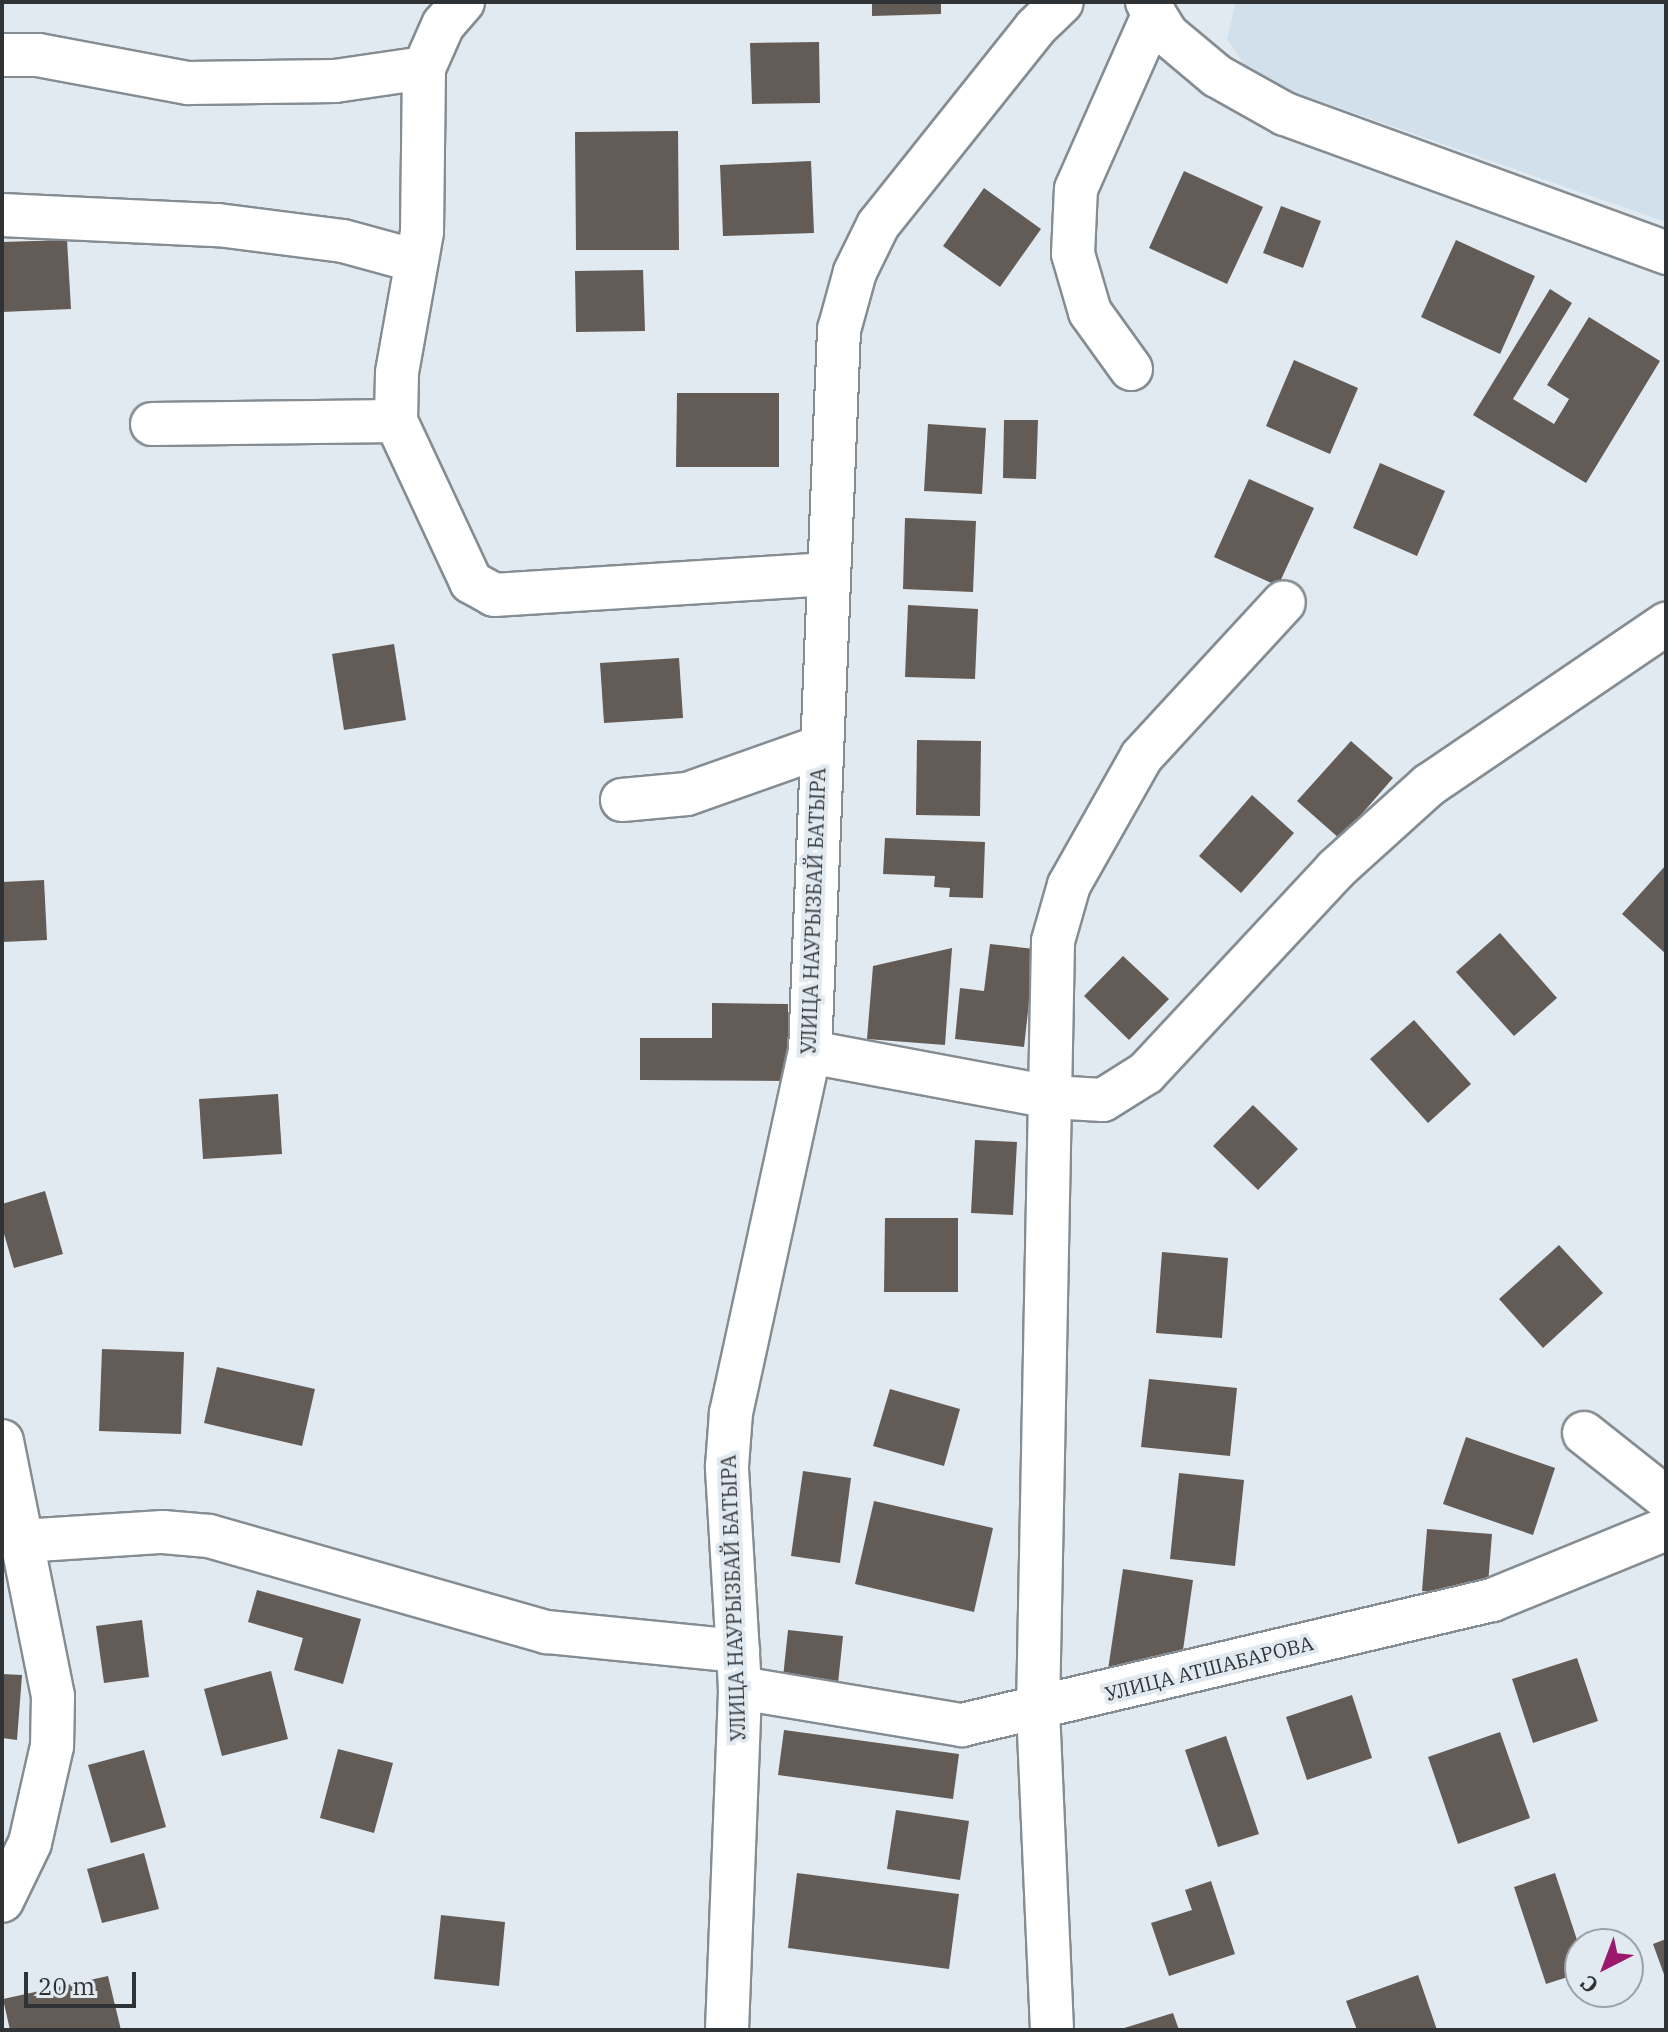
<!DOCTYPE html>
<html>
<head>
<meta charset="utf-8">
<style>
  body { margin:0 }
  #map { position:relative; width:1668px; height:2032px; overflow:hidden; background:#e2eaf1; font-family:"IBM Plex Serif",serif }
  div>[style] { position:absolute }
  .built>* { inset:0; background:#d1e0eb }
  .building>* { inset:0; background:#635b56 }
  .roads { filter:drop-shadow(2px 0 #858d93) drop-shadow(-2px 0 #858d93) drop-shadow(0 2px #858d93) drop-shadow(0 -2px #858d93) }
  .street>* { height:42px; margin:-21px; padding:0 21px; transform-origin:21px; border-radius:21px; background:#fff }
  span { translate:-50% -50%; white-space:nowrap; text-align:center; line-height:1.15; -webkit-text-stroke:8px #e2eaf1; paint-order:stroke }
  .street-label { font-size:20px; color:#303336 }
  .frame { position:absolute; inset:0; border:4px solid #303336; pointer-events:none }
  .north { position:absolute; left:1564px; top:1928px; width:80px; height:80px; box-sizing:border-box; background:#e2eaf1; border:2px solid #9ba1a6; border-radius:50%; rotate:222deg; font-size:22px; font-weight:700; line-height:32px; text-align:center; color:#303336 }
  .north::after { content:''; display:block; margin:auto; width:28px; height:36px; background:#9b196c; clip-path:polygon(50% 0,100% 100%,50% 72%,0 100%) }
  .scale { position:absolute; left:24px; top:1972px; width:112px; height:36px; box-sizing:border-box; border:4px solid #303336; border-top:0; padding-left:10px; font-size:24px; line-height:28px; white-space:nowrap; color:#303336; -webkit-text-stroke:6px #e2eaf1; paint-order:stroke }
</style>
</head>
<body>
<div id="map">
  <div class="built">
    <div style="clip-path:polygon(1236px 2px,1666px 2px,1666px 222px,1294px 92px,1244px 64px,1227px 39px)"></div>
  </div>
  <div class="building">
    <div style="clip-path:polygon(872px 2px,941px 2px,941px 14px,872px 16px)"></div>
    <div style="clip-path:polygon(819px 42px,820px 103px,752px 104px,750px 43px)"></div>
    <div style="clip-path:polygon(678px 131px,679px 250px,576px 250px,575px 132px)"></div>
    <div style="clip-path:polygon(811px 161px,814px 233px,723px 236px,720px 165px)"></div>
    <div style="clip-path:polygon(1184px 171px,1263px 207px,1227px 284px,1149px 248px)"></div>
    <div style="clip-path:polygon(984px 188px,1041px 229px,1000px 287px,943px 246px)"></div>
    <div style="clip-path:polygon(1281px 206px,1321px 221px,1303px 268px,1263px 253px)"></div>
    <div style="clip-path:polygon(67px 240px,71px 309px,2px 312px,2px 242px)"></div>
    <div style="clip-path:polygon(1456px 240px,1535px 276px,1500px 354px,1421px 317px)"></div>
    <div style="clip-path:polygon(643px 270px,645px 331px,576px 332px,575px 271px)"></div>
    <div style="clip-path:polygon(1550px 289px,1572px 303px,1513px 399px,1554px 424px,1569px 399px,1547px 385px,1589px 317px,1660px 361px,1586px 483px,1473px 415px)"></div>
    <div style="clip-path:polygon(1294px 360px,1358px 388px,1330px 454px,1266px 426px)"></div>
    <div style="clip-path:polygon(677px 393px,779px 393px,779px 467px,676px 467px)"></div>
    <div style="clip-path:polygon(1004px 420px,1038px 420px,1036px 479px,1003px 478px)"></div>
    <div style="clip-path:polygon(928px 424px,986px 428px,982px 494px,924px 491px)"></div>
    <div style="clip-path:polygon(1380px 463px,1445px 491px,1417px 556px,1353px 528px)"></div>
    <div style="clip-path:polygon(1249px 479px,1314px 508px,1278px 586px,1214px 557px)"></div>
    <div style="clip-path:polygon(905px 518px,976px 521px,973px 592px,903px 589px)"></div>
    <div style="clip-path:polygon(908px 605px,978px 609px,975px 679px,905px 677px)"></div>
    <div style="clip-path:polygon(394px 644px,406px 720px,344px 730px,332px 654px)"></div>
    <div style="clip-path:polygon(679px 658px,683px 718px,604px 723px,600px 663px)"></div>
    <div style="clip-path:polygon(917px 740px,981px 741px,980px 816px,916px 815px)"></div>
    <div style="clip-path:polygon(1351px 741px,1393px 778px,1340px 839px,1297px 801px)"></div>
    <div style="clip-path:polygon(1252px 795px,1294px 833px,1241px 893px,1199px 856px)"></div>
    <div style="clip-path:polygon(885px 838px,985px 842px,983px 898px,949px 897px,950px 888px,934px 887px,935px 876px,883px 874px)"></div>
    <div style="clip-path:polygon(1666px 865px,1666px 954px,1622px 914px)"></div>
    <div style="clip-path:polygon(44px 880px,47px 940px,2px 942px,2px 882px)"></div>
    <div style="clip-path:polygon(1500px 933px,1557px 998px,1514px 1036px,1456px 972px)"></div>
    <div style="clip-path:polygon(990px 944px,1035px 949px,1024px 1047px,955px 1039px,960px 988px,984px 991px)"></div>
    <div style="clip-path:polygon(952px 948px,945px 1045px,867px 1039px,873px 966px)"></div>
    <div style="clip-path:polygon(1123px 956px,1169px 999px,1129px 1040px,1084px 996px)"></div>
    <div style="clip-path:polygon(712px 1003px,788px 1004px,788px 1081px,640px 1080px,640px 1038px,712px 1038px)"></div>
    <div style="clip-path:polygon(1414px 1020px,1471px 1084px,1428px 1123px,1370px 1059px)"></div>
    <div style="clip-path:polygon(278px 1094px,282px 1154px,203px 1159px,199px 1099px)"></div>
    <div style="clip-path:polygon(1253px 1105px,1298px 1149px,1258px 1190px,1213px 1146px)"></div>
    <div style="clip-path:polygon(975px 1140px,1017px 1142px,1013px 1215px,971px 1213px)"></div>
    <div style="clip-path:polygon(45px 1191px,63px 1254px,14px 1268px,2px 1227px,2px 1204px)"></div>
    <div style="clip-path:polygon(885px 1218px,958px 1218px,958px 1292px,884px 1292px)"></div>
    <div style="clip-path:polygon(1559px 1245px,1603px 1293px,1543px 1348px,1499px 1299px)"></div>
    <div style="clip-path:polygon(1162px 1252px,1228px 1258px,1222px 1338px,1156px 1333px)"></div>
    <div style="clip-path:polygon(102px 1349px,184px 1352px,181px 1434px,99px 1431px)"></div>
    <div style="clip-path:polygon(217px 1367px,315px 1389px,302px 1446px,204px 1423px)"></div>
    <div style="clip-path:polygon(1149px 1379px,1237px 1388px,1230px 1456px,1141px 1447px)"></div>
    <div style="clip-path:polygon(890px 1389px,960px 1409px,944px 1466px,873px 1446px)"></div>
    <div style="clip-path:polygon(1466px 1437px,1555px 1468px,1533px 1535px,1443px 1504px)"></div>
    <div style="clip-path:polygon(803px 1471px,851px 1478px,840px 1563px,791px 1556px)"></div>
    <div style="clip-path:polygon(1179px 1473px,1244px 1480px,1235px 1566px,1170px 1559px)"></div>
    <div style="clip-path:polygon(874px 1501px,993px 1528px,974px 1612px,855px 1584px)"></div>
    <div style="clip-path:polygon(1427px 1529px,1492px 1534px,1487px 1597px,1422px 1591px)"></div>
    <div style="clip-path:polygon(1123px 1569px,1193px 1580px,1181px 1664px,1106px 1683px)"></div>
    <div style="clip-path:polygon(257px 1590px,361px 1619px,343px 1684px,294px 1670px,303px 1638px,248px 1622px)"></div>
    <div style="clip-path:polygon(142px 1620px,149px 1677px,104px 1683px,96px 1626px)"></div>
    <div style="clip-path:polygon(788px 1630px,843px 1636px,837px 1693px,782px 1687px)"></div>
    <div style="clip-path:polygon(1577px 1658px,1598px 1721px,1533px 1743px,1512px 1679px)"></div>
    <div style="clip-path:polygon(271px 1671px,288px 1739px,222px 1756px,204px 1689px)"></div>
    <div style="clip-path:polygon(2px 1674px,22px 1675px,17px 1740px,2px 1738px)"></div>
    <div style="clip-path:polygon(1352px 1695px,1372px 1758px,1307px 1780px,1286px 1717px)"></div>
    <div style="clip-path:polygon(784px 1730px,959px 1754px,953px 1799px,778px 1775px)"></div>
    <div style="clip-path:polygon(1500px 1732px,1530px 1818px,1458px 1844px,1428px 1757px)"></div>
    <div style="clip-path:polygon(1226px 1736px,1259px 1834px,1218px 1847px,1185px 1750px)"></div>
    <div style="clip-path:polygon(338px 1749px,393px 1763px,374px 1833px,320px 1818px)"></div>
    <div style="clip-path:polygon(144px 1750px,166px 1827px,111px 1843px,88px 1765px)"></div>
    <div style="clip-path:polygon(896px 1810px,969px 1821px,960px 1880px,887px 1869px)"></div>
    <div style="clip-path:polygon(144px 1853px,159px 1909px,102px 1923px,87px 1869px)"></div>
    <div style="clip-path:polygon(797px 1873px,959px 1894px,949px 1969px,788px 1948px)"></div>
    <div style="clip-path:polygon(1555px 1873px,1580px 1949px,1580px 1973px,1546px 1984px,1514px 1887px)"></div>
    <div style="clip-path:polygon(1211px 1881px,1235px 1954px,1169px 1976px,1151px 1923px,1192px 1910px,1185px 1890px)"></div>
    <div style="clip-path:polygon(441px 1915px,505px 1922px,499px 1986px,434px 1979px)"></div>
    <div style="clip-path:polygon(1666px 1939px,1666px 1980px,1653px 1944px)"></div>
    <div style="clip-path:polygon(1418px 1975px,1437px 2030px,1357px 2030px,1346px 2001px)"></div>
    <div style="clip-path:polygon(108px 1976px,121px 2030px,10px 2030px,3px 1999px)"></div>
    <div style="clip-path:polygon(1173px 2013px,1179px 2030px,1121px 2030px,1121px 2029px)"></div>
  </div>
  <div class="roads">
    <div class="street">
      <div style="left:463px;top:2px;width:30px;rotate:131deg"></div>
      <div style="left:443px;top:25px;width:47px;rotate:113.8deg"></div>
      <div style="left:424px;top:68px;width:164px;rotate:90.7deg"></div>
      <div style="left:422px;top:232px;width:143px;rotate:100.1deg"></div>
      <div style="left:397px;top:373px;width:48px;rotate:91.2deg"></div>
      <div style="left:396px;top:421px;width:178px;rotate:65deg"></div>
      <div style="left:471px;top:582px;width:26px;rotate:29deg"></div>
      <div style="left:494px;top:595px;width:335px;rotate:-3.6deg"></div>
      <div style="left:1147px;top:2px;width:39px;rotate:58deg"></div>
      <div style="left:1168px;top:35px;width:64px;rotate:39.9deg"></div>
      <div style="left:1217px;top:76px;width:78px;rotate:29.2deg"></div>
      <div style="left:1285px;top:114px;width:406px;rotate:20deg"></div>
      <div style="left:2px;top:55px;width:36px"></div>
      <div style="left:38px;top:55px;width:153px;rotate:10.6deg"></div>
      <div style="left:188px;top:83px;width:147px;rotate:-0.8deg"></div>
      <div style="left:335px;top:81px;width:90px;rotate:-8.3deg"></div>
      <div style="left:2px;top:215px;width:216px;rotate:2.7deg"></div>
      <div style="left:218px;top:225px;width:126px;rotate:7.3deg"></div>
      <div style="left:343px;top:241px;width:76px;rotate:15.3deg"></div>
      <div style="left:1131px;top:369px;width:70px;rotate:-125.7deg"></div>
      <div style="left:1090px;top:312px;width:60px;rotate:-106.3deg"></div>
      <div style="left:1073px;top:254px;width:65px;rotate:-87.4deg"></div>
      <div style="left:1076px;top:189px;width:193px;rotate:-66.1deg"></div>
      <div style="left:152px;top:424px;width:244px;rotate:-0.7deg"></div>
      <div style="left:622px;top:800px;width:65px;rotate:-5.3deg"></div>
      <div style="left:687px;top:794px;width:141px;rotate:-19.5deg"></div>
      <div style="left:810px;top:1052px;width:244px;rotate:10.6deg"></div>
      <div style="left:1050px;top:1097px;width:53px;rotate:3.2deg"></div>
      <div style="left:1103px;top:1100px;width:51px;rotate:-32.1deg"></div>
      <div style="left:1146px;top:1073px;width:279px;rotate:-47deg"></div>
      <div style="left:1336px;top:869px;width:125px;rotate:-42.1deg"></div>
      <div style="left:1429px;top:785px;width:287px;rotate:-34.2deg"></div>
      <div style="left:1584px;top:1433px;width:105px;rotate:38.4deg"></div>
      <div style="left:2px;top:1441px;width:260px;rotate:78.7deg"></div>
      <div style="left:53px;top:1696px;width:50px;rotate:91.1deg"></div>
      <div style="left:52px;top:1746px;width:99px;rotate:102.8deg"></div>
      <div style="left:30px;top:1843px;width:64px;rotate:115.8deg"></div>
      <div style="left:22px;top:1541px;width:141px;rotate:-3.7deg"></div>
      <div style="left:163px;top:1532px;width:46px;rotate:5deg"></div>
      <div style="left:209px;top:1536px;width:351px;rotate:15.9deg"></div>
      <div style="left:547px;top:1632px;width:192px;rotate:5.7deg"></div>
      <div style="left:740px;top:1688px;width:225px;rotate:9.5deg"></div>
      <div style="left:962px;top:1725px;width:545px;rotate:-13.27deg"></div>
      <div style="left:1492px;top:1600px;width:188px;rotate:-22.2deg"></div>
      <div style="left:727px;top:2030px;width:342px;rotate:-87.8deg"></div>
      <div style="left:740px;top:1688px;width:222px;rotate:-93.4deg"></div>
      <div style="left:727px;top:1466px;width:53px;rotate:-85.7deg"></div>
      <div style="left:731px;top:1413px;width:370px;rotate:-77.7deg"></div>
      <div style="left:810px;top:1052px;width:723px;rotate:-87.7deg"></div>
      <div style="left:839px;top:330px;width:60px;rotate:-74.6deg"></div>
      <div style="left:855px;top:272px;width:52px;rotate:-63.9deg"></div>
      <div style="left:878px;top:225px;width:252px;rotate:-51.4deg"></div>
      <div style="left:1035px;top:28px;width:37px;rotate:-44deg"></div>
      <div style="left:1052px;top:2030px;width:320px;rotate:-92.5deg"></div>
      <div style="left:1038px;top:1710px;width:769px;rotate:-88.88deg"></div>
      <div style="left:1053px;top:941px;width:58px;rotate:-74.1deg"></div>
      <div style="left:1069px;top:885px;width:148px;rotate:-60.5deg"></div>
      <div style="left:1142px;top:756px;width:209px;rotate:-47.3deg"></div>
    </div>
  </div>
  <div class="street-label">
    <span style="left:813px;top:911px;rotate:-88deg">УЛИЦА НАУРЫЗБАЙ БАТЫРА</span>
    <span style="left:733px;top:1598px;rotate:-92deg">УЛИЦА НАУРЫЗБАЙ БАТЫРА</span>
    <span style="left:1209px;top:1668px;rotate:-14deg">УЛИЦА АТШАБАРОВА</span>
  </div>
  <div class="frame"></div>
  <div class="north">С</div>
  <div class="scale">20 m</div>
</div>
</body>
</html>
